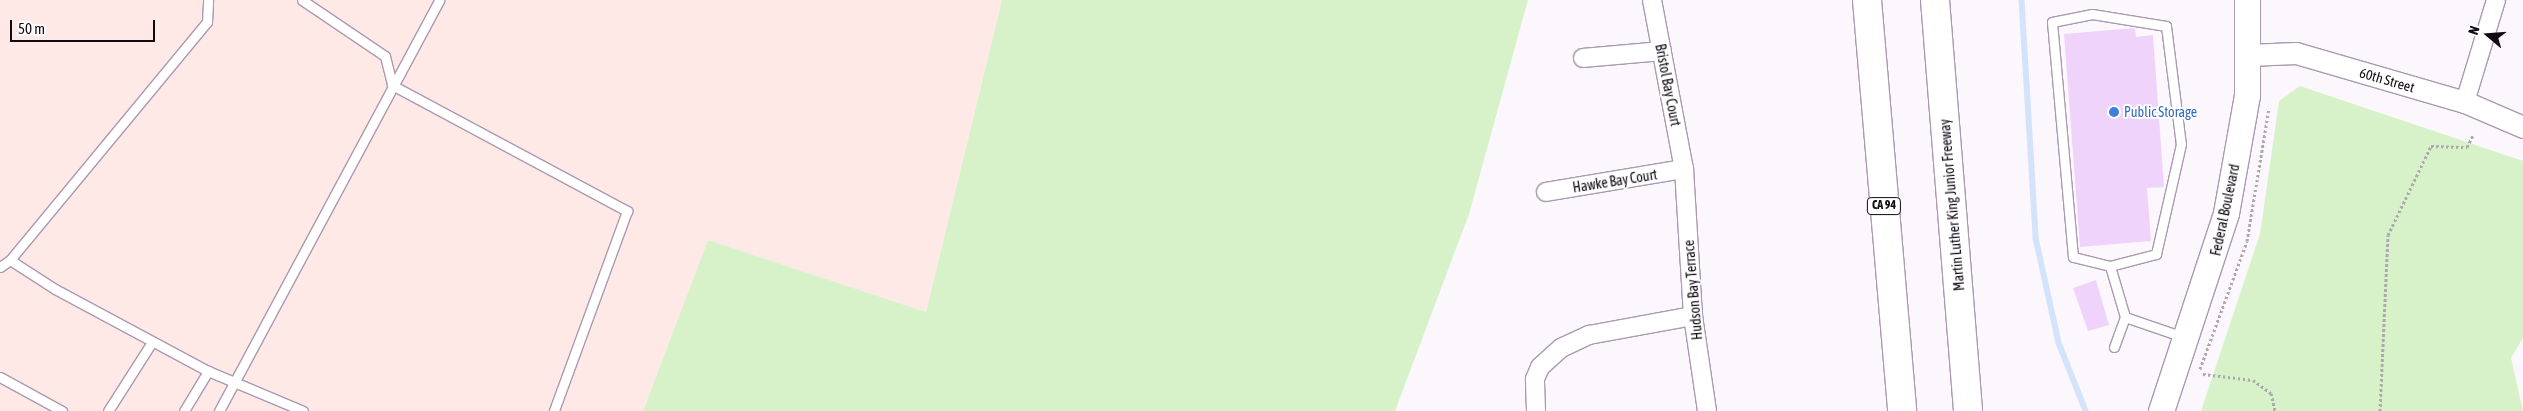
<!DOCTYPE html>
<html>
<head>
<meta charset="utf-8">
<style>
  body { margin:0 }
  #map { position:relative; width:2523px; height:411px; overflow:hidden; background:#fbf7fc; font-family:"Asap Condensed",sans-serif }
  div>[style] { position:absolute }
  .industrial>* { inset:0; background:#ffe9e7 }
  .green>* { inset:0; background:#d7f2c9 }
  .stream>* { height:5.5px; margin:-2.75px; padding:0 2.75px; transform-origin:2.75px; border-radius:2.75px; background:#d2e3fb }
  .building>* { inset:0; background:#efd3fb }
  .path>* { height:3px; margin-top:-1.5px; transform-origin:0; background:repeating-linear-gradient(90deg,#ada8ae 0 2.5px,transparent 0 5px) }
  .roads { filter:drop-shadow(1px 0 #aa99b2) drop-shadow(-1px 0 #aa99b2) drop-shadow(0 1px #aa99b2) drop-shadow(0 -1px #aa99b2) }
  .service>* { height:9px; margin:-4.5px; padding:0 4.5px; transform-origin:4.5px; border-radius:4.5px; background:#fff }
  .minor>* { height:18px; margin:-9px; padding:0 9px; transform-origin:9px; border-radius:9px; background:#fff }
  .tertiary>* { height:21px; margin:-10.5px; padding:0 10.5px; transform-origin:10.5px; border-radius:10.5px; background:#fff }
  .secondary>* { height:25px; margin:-12.5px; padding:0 12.5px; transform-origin:12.5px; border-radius:12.5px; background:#fff }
  .motorway>* { height:28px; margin:-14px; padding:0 14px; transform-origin:14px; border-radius:14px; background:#fff }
  .dots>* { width:14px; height:14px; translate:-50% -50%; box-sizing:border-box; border:2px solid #fff; border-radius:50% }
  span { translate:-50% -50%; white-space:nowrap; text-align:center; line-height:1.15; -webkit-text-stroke:4px #fff; paint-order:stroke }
  .shield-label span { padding:1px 4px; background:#fff; border:1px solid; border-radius:4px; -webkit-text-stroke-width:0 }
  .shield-label { font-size:12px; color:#100a12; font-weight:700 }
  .street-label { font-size:14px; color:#100a12 }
  .shop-label { font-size:14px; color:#366cbe }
  .left { translate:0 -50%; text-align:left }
  .north { position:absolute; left:2463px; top:10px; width:50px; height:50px; -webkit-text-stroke:4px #fff; paint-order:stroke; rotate:288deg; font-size:14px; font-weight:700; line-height:20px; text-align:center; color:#100a12 }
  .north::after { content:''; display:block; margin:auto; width:18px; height:22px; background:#100a12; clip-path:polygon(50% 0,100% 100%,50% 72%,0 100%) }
  .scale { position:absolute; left:10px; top:20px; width:145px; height:22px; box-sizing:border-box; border:2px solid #100a12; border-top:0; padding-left:6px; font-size:15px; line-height:18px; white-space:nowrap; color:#100a12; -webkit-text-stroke:4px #fff; paint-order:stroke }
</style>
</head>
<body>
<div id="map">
  <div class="industrial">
    <div style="clip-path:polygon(0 0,1002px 0,926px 312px,708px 240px,643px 411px,0 411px)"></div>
  </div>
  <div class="green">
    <div style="clip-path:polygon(1002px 0,1528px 0,1469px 214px,1395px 411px,643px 411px,708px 240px,926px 312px)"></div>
    <div style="clip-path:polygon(2300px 86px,2523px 161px,2523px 338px,2511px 358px,2523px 411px,2201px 411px,2260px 234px,2279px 101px)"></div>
  </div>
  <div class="stream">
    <div style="left:2022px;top:0;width:238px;rotate:86.6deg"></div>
    <div style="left:2036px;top:238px;width:107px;rotate:77.6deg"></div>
    <div style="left:2059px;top:343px;width:73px;rotate:68.3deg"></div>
  </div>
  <div class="building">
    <div style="clip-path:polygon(2135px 28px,2136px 37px,2153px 35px,2164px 187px,2147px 188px,2151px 241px,2080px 247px,2064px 34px)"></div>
    <div style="clip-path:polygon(2096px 280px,2109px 325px,2088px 331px,2073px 288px)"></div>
  </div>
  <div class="path">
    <div style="left:2200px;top:369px;width:136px;rotate:-69.8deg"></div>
    <div style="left:2247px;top:241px;width:135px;rotate:-80.6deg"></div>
    <div style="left:2203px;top:374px;width:50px;rotate:6.8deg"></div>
    <div style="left:2253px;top:380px;width:22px;rotate:36deg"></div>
    <div style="left:2271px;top:393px;width:18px;rotate:77deg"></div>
    <div style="left:2380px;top:411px;width:176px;rotate:-87.4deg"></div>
    <div style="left:2388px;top:235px;width:99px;rotate:-64.2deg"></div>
    <div style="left:2431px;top:146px;width:36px;rotate:2deg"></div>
    <div style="left:2467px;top:147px;width:13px;rotate:-63deg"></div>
  </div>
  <div class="roads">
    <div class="service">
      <div style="left:302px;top:0;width:100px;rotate:34deg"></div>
      <div style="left:385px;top:56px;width:30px;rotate:76deg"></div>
      <div style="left:392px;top:85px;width:267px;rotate:28.2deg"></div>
      <div style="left:627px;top:211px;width:213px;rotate:110.1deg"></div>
      <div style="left:10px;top:260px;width:309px;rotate:-50.4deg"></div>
      <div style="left:207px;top:22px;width:22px;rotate:-87deg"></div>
      <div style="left:2110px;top:266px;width:38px;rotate:-166deg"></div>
      <div style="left:2073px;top:257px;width:236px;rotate:-95.1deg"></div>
      <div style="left:2052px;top:22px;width:41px;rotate:-11.3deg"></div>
      <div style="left:2092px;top:14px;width:75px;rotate:9.2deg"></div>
      <div style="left:2166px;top:26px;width:119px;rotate:82.8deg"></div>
      <div style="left:2181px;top:144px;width:113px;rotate:102.8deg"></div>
      <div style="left:2156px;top:254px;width:48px;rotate:165.4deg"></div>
      <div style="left:2110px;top:266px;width:53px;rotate:73.6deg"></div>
      <div style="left:2125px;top:317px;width:61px;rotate:19deg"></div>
      <div style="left:0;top:267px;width:12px;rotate:-35deg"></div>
      <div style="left:10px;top:260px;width:54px;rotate:32.8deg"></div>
      <div style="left:55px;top:289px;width:174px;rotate:28.2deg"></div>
      <div style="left:208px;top:371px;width:103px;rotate:22.8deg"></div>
      <div style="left:2114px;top:347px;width:32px;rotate:-70deg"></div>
      <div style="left:0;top:377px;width:71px;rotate:28.7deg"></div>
      <div style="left:108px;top:411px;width:82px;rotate:-57.5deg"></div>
      <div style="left:184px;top:411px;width:47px;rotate:-59deg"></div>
      <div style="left:219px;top:411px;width:466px;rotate:-61.8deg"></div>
    </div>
    <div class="minor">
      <div style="left:1652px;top:0;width:172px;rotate:79.3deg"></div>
      <div style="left:1684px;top:169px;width:147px;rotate:86.5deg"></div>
      <div style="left:1693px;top:316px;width:96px;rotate:81.6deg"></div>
      <div style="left:1583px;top:58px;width:79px;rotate:-5.1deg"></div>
      <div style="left:2465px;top:102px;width:107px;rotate:-73.1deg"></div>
      <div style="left:1546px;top:192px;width:140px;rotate:-9.5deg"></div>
      <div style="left:1536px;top:411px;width:32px;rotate:-92deg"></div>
      <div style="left:1535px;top:379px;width:13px;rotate:-67deg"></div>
      <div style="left:1540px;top:367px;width:28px;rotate:-42deg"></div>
      <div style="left:1561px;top:348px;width:31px;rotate:-25deg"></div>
      <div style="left:1589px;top:335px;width:106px;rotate:-10.4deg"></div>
    </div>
    <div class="tertiary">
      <div style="left:2248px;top:55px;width:48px;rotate:-2.4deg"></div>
      <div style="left:2296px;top:53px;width:176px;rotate:16.2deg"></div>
      <div style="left:2465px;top:102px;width:63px;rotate:23.3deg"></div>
    </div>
    <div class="secondary">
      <div style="left:2161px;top:411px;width:208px;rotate:-71.8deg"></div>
      <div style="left:2226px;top:213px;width:120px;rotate:-79.9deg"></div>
      <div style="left:2247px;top:95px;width:95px;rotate:-90deg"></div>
    </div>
    <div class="motorway">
      <div style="left:1867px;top:0;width:412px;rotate:85.1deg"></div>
      <div style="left:1935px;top:0;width:412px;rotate:85.4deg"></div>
    </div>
  </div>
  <div class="dots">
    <div style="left:2114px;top:112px;background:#3f7fe0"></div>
  </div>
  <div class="shield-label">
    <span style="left:1884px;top:206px">CA 94</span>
  </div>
  <div class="street-label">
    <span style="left:2387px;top:80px;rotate:16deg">60th Street</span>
    <span style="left:1668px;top:85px;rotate:79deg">Bristol Bay Court</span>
    <span style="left:1615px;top:181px;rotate:-9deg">Hawke Bay Court</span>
    <span style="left:1952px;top:205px;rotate:-95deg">Martin Luther King Junior Freeway</span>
    <span style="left:2225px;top:210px;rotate:-78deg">Federal Boulevard</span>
    <span style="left:1693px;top:290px;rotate:-95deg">Hudson Bay Terrace</span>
  </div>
  <div class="shop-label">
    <span class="left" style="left:2124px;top:112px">Public Storage</span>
  </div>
  <div class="north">N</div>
  <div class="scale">50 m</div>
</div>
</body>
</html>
